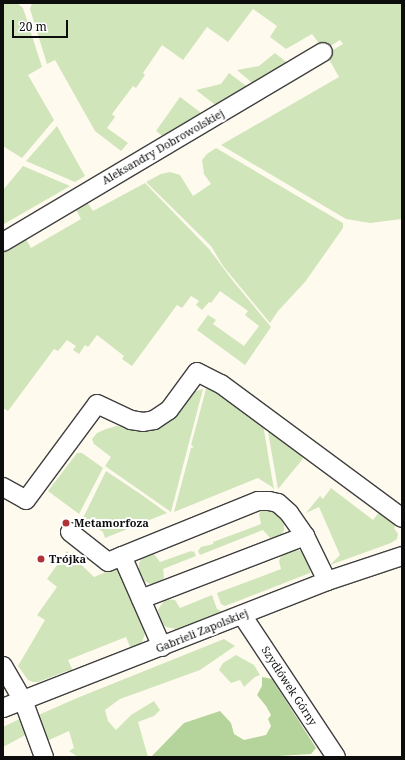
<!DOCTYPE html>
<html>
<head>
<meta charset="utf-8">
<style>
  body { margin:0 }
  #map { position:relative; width:405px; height:760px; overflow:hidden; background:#fefaee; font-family:"Noto Serif",serif }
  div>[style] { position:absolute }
  .green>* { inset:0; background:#d1e5bb }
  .forest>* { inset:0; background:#b5d49b }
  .roads { filter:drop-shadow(1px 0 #404040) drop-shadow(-1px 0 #404040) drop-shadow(0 1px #404040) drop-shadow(0 -1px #404040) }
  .minor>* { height:18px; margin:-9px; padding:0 9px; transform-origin:9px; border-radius:9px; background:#fff }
  .dots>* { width:11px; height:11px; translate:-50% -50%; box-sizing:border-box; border:2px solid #fff; border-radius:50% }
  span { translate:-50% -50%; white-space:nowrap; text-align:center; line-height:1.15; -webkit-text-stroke:4px #fff; paint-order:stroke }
  .street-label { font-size:11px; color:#0d0d0d }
  .poi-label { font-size:11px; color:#0d0d0d; font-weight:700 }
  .left { translate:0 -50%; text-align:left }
  .frame { position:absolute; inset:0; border:4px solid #0d0d0d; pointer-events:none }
  .scale { position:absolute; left:12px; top:20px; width:56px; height:18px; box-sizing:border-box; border:2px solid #0d0d0d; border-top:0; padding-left:5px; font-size:12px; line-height:14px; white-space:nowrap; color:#0d0d0d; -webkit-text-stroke:3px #fff; paint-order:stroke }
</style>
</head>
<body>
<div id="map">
  <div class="green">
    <div style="clip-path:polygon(3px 3px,17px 3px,23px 8px,42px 67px,28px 75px,54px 120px,22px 158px,3px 146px)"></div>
    <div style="clip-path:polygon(32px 3px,402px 3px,402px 219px,370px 223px,346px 219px,221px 145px,339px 77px,326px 54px,343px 44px,340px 40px,324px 50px,312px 34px,286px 49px,270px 37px,277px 26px,253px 9px,228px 42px,207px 27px,183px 60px,162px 45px,143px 73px,145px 75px,136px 88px,133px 86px,112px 114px,115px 117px,107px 128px,128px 143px,121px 151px,95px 131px,55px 60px,47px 64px,30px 9px)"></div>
    <div style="clip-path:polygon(275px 53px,290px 65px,257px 87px,237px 70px,259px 66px)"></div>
    <div style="clip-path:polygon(229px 73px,249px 88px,218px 107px,196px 90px,221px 84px)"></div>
    <div style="clip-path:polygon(180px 97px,200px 112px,200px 117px,165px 138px,156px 131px)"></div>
    <div style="clip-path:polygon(57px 126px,85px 176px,75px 182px,26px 161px)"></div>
    <div style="clip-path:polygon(216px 148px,343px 223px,343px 228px,305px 282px,278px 311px,270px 323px,223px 266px,211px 246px,146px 182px,161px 174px,170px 172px,180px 175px,193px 196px,211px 184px,204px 174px,202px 160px,207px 154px)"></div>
    <div style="clip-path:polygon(23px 166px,70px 186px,4px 224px,3px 190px)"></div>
    <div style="clip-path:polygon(145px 183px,209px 249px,233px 281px,271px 327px,245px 365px,197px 330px,208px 315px,216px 320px,213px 324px,244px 346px,259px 326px,245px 315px,248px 311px,220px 291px,211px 303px,209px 302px,202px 310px,196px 305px,199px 301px,191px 296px,182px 308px,177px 305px,132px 366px,122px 359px,124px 356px,97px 335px,88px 347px,85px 345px,79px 354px,73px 350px,76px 346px,67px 340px,58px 351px,54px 349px,8px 411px,3px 408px,3px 251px,25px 237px,31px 248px,81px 219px,75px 208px,87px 202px,93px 211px)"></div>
    <div style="clip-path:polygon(203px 389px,171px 512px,105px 466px,111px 457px,94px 444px,92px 439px,97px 433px,106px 429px,116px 426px,129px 427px,193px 392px)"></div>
    <div style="clip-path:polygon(206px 389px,216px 390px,263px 424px,274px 490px,272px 487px,258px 478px,174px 512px,191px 448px,194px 447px,191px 445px)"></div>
    <div style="clip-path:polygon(267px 426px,304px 455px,302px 460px,278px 489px)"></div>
    <div style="clip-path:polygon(77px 453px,82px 453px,103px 468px,79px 514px,48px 491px)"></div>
    <div style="clip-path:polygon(106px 471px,142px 495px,167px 513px,105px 538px,103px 532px,83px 518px)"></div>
    <div style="clip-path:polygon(331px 488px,373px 520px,380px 511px,397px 523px,394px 528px,398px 534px,397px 539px,391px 543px,330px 565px,340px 555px,319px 507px,306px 513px,320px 496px,323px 499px)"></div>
    <div style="clip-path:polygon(262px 509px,275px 511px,284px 521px,284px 530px,281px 536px,275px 540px,271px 539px,263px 530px,200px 555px,198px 551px,201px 547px,213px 544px,213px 542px,261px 524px,259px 514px)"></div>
    <div style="clip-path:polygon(295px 550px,303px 551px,310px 564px,310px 573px,225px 606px,221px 604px,217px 593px,281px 569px,279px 561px,281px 556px)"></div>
    <div style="clip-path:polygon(67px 551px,94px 577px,118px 567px,145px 634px,142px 642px,131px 649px,126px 637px,68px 660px,73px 671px,67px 671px,38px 682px,33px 682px,28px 680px,18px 666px,45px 620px,37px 615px,57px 587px,47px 579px)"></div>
    <div style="clip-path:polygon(191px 551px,192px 552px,194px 551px,196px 556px,163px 569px,164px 578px,158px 584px,150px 584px,144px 581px,139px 573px,139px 563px,142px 558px,149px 553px,154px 554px,160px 562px)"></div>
    <div style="clip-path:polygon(212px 595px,217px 609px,223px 612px,176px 629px,166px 627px,160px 621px,158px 610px,165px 599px,175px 600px,180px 608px)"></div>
    <div style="clip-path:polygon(224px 639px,235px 646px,200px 670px,120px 699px,105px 710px,108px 721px,116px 730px,131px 715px,154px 701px,160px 710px,154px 716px,138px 722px,148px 757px,78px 757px,69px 751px,74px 748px,69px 731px,47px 741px,34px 717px,77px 698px)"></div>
    <div style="clip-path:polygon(236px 655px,254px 665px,260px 675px,255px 677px,244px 687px,240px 680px,231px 683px,219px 670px,223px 663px)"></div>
    <div style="clip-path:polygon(28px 715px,31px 732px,3px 747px,3px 727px)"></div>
  </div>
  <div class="forest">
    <div style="clip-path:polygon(262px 677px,272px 679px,316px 748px,311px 754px,261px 757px,151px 757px,184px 723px,220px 711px,231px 723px,234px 734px,244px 740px,266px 735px,271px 726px,268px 719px,271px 715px,266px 706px,257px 695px,262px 686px)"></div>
  </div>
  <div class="roads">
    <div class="minor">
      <div style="left:3px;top:242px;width:372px;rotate:-30.7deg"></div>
      <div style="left:3px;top:487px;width:26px;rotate:29deg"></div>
      <div style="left:26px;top:500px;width:119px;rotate:-53.5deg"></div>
      <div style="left:97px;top:404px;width:38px;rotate:25deg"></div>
      <div style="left:131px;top:420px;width:12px;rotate:9deg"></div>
      <div style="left:143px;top:422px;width:11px;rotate:-10deg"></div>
      <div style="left:154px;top:420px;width:18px;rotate:-34deg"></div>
      <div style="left:169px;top:410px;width:47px;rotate:-53.6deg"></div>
      <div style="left:197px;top:372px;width:27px;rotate:27deg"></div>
      <div style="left:221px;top:384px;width:225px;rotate:36.5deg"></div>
      <div style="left:70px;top:532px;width:48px;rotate:38.3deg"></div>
      <div style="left:108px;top:562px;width:15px;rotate:-23deg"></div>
      <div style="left:141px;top:599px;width:176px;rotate:-21deg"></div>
      <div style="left:242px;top:615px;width:170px;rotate:56.5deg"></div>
      <div style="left:162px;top:647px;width:99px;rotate:-113.7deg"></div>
      <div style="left:122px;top:556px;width:147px;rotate:-22deg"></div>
      <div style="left:258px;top:501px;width:11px"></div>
      <div style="left:269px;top:501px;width:9px;rotate:13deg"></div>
      <div style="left:278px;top:503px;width:15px;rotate:42deg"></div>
      <div style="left:289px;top:513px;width:28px;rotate:55deg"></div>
      <div style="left:305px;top:536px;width:50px;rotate:63.9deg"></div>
      <div style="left:3px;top:666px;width:39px;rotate:60deg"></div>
      <div style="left:23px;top:700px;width:61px;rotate:69.8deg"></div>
      <div style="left:3px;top:708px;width:348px;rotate:-21.4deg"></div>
      <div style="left:327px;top:581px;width:79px;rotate:-18.4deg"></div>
    </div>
  </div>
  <div class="dots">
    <div style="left:66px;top:523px;background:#b13138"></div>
    <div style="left:41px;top:559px;background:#b13138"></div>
  </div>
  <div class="street-label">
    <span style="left:163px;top:147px;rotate:-30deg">Aleksandry Dobrowolskiej</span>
    <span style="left:202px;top:631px;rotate:-22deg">Gabrieli Zapolskiej</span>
    <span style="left:289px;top:686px;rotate:57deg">Szydłówek Górny</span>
  </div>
  <div class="poi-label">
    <span class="left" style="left:74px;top:523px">Metamorfoza</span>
    <span class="left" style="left:49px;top:559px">Trójka</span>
  </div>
  <div class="frame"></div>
  <div class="scale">20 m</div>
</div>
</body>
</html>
